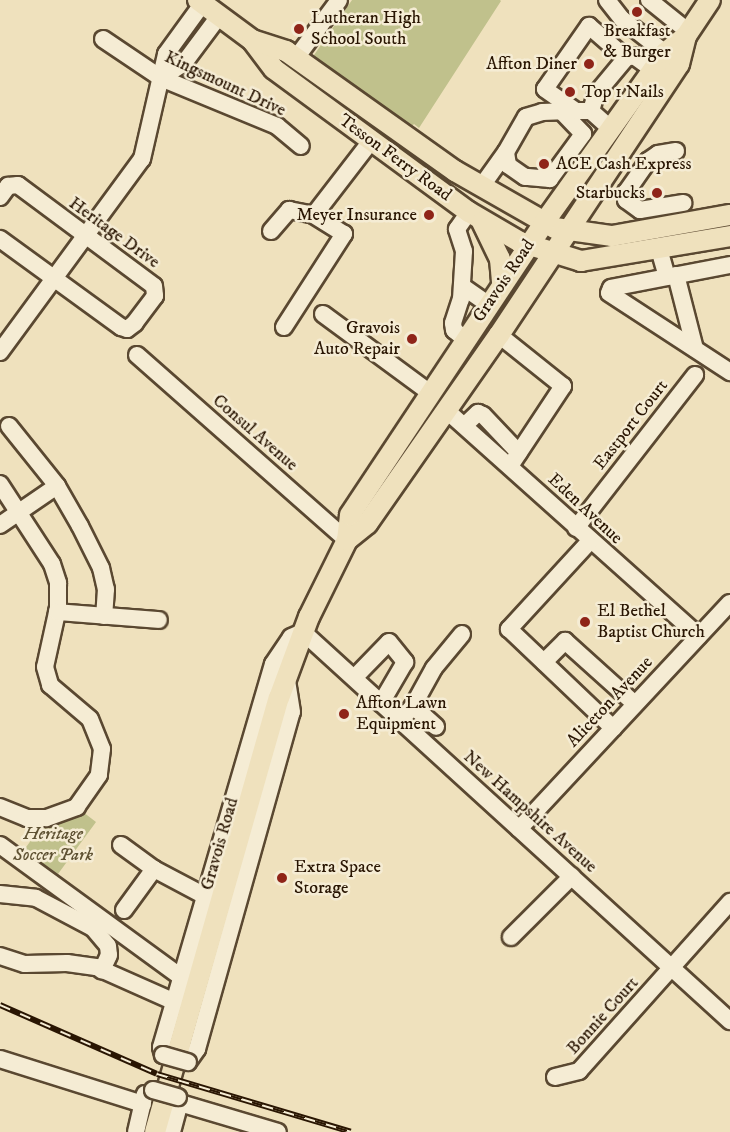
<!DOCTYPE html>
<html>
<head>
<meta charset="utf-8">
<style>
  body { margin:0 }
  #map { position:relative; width:730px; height:1132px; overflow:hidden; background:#efe1bd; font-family:"IM FELL DW Pica",serif }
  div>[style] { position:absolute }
  .green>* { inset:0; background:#c0c18c }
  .roads { filter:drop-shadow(2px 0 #5a4831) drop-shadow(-2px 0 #5a4831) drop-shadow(0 2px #5a4831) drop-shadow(0 -2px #5a4831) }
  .minor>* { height:16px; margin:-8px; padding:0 8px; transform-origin:8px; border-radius:8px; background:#f5ecd4 }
  .major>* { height:20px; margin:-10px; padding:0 10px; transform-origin:10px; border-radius:10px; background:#efe1bd }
  .rail>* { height:6px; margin-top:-3px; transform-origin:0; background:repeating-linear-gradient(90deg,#f5ecd4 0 11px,#291502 0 22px); box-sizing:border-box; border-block:2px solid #291502 }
  .bridges { filter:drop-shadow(2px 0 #5a4831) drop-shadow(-2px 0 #5a4831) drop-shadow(0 2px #5a4831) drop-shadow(0 -2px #5a4831) }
  .minor-bridge>* { height:16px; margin:-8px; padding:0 8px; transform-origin:8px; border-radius:8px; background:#f5ecd4 }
  .dots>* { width:16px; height:16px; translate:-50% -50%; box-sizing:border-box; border:3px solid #f5ecd4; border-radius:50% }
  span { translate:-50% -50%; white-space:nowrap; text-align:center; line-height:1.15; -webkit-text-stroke:5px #f5ecd4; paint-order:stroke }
  .poi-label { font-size:18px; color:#291502 }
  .left { translate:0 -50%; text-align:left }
  .right { translate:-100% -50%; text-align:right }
  .street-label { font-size:18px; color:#291502 }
  .park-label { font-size:18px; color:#5e5132; font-style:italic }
</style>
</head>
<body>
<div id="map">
  <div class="green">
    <div style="clip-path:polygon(352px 0,500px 0,501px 1px,419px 128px,414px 124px,411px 127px,312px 58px)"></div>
    <div style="clip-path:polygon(83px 812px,96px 822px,58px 874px,24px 850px,42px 825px,68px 821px)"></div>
  </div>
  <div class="roads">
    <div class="minor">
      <div style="left:607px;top:0;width:24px;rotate:52deg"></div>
      <div style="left:622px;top:19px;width:55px;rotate:38.3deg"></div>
      <div style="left:649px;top:0;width:51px;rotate:38.7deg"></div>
      <div style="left:103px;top:39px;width:70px;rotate:33.9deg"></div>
      <div style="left:161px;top:78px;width:126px;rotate:22.5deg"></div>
      <div style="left:277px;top:126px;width:31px;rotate:40deg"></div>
      <div style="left:296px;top:58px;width:72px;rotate:-53.4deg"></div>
      <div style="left:161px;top:78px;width:27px;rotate:-33deg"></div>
      <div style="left:184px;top:63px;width:59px;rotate:-53.3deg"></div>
      <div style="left:591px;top:111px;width:15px;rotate:180deg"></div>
      <div style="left:576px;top:111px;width:38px;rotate:-145deg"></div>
      <div style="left:545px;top:89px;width:77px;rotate:-55.1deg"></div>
      <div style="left:589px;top:26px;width:49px;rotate:40.9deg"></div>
      <div style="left:563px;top:113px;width:29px;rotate:46deg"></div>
      <div style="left:583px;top:134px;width:56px;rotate:126.3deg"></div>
      <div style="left:550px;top:179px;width:25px;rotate:-175deg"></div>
      <div style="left:525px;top:177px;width:21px;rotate:-145deg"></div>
      <div style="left:508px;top:165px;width:13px;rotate:-99deg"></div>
      <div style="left:506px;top:152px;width:40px;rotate:-60.3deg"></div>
      <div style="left:526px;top:117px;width:17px;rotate:-17deg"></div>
      <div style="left:542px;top:112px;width:34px;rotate:-2deg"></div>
      <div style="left:611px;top:129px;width:27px;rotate:-138deg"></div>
      <div style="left:591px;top:111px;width:18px;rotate:-74deg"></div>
      <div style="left:596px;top:94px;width:47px;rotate:-50.2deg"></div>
      <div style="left:626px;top:58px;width:8px;rotate:-14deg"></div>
      <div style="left:634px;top:56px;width:24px;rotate:36deg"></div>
      <div style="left:676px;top:151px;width:18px;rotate:171deg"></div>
      <div style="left:658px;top:154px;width:12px;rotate:145deg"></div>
      <div style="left:648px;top:161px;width:38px;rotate:125deg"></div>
      <div style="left:626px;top:192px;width:8px;rotate:90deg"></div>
      <div style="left:626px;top:200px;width:17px;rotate:36deg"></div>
      <div style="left:640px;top:210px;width:44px;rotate:-9.2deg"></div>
      <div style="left:481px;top:187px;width:43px;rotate:-54.5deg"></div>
      <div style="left:0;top:197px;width:14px;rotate:-54deg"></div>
      <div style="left:8px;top:186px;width:10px;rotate:-6deg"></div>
      <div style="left:18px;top:185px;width:169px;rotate:36.6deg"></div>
      <div style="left:154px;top:286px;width:10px;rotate:84deg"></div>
      <div style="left:155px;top:296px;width:34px;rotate:127deg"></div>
      <div style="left:135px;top:323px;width:10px;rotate:143deg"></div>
      <div style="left:127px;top:329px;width:6px;rotate:-162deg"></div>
      <div style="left:121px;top:327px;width:150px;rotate:-144deg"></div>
      <div style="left:271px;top:231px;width:28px;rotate:-49deg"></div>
      <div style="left:289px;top:210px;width:25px;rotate:11deg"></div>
      <div style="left:314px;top:215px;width:93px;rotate:-52.4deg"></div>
      <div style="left:659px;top:249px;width:29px;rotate:74deg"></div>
      <div style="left:730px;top:265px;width:121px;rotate:169.1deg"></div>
      <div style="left:611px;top:288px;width:5px;rotate:112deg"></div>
      <div style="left:609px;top:293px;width:145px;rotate:33.1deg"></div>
      <div style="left:676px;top:275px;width:76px;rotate:75.6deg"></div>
      <div style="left:462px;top:286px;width:32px;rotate:35deg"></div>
      <div style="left:323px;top:314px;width:133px;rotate:36.4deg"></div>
      <div style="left:284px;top:327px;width:111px;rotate:-57.2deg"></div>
      <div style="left:344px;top:234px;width:36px;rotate:-148deg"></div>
      <div style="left:499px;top:335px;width:82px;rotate:38.6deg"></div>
      <div style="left:563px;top:386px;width:96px;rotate:123.5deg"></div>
      <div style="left:465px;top:339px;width:14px;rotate:-141deg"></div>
      <div style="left:454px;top:330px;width:7px;rotate:-98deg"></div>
      <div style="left:453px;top:323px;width:25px;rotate:-72deg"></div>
      <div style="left:461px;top:299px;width:48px;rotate:-86.4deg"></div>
      <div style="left:464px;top:251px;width:23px;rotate:-108deg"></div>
      <div style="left:457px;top:229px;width:21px;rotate:-55deg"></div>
      <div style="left:0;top:352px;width:240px;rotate:-53.7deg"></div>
      <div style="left:142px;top:159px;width:108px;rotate:-77.1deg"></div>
      <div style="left:166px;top:54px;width:63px;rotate:-54deg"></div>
      <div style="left:137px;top:355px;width:280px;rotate:41.4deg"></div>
      <div style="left:446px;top:410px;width:339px;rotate:41.8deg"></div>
      <div style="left:465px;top:425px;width:18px;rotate:-43deg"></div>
      <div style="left:478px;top:413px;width:5px;rotate:22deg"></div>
      <div style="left:483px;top:415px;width:52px;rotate:46.5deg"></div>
      <div style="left:9px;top:426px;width:77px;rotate:51.3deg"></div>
      <div style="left:57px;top:486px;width:46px;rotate:60.1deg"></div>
      <div style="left:80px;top:526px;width:47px;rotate:63.4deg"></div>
      <div style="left:101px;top:568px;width:22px;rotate:77deg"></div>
      <div style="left:106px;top:589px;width:27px;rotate:94deg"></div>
      <div style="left:0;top:484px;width:95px;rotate:57deg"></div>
      <div style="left:52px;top:564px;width:20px;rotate:72deg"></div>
      <div style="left:58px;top:583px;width:25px;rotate:90deg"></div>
      <div style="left:58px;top:608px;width:60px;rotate:102.4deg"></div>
      <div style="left:45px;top:667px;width:19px;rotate:74deg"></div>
      <div style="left:50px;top:685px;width:52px;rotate:40.4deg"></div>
      <div style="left:90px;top:719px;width:32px;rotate:68deg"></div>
      <div style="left:102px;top:749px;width:26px;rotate:97deg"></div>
      <div style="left:99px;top:775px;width:39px;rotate:125deg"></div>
      <div style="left:77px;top:807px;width:33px;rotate:160deg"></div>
      <div style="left:46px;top:818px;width:19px;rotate:180deg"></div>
      <div style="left:27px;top:818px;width:29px;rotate:-158deg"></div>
      <div style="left:0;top:525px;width:69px;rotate:-34.4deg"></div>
      <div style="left:576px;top:528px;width:194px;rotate:-52.1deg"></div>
      <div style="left:590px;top:541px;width:120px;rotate:132.6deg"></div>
      <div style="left:509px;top:629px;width:144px;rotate:43.6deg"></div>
      <div style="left:57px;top:612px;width:102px;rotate:4.5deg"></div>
      <div style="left:544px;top:662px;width:30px;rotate:-45deg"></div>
      <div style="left:565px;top:641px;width:94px;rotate:42deg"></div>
      <div style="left:354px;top:678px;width:50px;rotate:-45.8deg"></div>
      <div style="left:389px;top:642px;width:26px;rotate:51deg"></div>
      <div style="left:405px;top:662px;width:48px;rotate:120.3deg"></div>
      <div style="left:413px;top:706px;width:31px;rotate:42deg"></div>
      <div style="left:400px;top:721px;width:20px;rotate:-49deg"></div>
      <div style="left:413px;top:706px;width:43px;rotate:-61.1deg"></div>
      <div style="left:434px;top:668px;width:44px;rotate:-50.5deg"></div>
      <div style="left:519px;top:829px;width:309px;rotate:-47deg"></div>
      <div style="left:0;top:845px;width:224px;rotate:36.1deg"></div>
      <div style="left:121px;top:845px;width:41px;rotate:36deg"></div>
      <div style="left:154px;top:869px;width:58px;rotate:27.9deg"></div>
      <div style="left:0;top:894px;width:36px;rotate:6deg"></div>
      <div style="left:36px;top:898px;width:64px;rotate:27.8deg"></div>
      <div style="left:93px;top:928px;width:23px;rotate:50deg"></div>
      <div style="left:108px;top:946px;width:9px;rotate:84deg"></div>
      <div style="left:109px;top:955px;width:17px;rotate:115deg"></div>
      <div style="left:124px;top:910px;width:51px;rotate:-53.8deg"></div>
      <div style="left:511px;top:937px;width:86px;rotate:-45deg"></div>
      <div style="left:0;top:956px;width:26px;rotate:18deg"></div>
      <div style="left:25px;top:964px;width:42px;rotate:-1.4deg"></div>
      <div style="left:67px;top:963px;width:29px;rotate:8deg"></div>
      <div style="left:96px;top:967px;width:86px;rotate:23.9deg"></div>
      <div style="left:163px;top:1055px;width:8px;rotate:-104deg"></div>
      <div style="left:161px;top:1047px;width:399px;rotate:-73.7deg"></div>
      <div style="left:273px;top:664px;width:32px;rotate:-56deg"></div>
      <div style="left:291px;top:637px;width:13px;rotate:-23deg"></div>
      <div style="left:303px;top:632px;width:578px;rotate:42.33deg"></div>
      <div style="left:0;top:1059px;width:150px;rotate:17.5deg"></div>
      <div style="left:188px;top:1062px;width:16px;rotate:-55deg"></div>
      <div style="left:197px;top:1049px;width:350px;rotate:-74.3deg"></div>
      <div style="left:292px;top:712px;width:36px;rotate:-99deg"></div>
      <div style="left:555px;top:1077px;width:25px;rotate:-14deg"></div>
      <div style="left:579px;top:1071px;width:227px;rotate:-48.2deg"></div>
      <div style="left:180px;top:1103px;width:102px;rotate:16.5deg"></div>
      <div style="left:136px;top:1132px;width:39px;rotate:-77deg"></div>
      <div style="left:172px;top:1132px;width:30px;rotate:-75deg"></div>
      <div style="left:180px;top:1103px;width:6px;rotate:-108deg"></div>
    </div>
    <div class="major">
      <div style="left:198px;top:0;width:67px;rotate:36.5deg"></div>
      <div style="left:252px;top:40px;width:36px;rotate:53deg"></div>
      <div style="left:274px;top:69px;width:242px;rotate:36.3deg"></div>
      <div style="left:469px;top:212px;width:59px;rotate:30.5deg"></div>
      <div style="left:520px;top:242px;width:64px;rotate:17.3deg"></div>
      <div style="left:581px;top:261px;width:151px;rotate:-9.5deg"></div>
      <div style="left:252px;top:40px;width:36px;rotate:18deg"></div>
      <div style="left:286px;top:51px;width:207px;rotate:35.4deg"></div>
      <div style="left:455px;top:171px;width:115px;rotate:29.7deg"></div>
      <div style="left:555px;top:228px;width:58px;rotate:8deg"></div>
      <div style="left:612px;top:236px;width:120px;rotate:-10.1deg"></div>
      <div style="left:482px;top:222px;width:41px;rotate:64.1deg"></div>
      <div style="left:500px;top:259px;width:24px;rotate:85deg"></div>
      <div style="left:347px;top:540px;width:26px;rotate:-39deg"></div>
      <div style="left:367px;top:524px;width:231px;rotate:-55.1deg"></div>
      <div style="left:499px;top:335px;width:325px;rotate:-56.4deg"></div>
      <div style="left:679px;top:64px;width:29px;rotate:-76deg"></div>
      <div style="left:686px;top:36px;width:43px;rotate:-56.3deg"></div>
      <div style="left:155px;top:1132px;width:451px;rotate:-74.1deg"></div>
      <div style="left:279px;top:698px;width:86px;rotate:-69.7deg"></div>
      <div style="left:309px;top:617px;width:86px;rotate:-63.7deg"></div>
      <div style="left:347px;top:540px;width:25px;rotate:-83deg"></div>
      <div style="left:350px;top:515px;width:349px;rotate:-56.4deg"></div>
      <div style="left:543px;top:224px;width:210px;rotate:-54.5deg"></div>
      <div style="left:665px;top:53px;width:27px;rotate:-39deg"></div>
    </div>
  </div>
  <div class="rail">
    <div style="left:0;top:1005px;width:171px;rotate:23.7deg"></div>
    <div style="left:157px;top:1074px;width:202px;rotate:16.6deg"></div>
  </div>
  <div class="bridges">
    <div class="minor-bridge">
      <div style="left:163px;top:1055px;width:26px;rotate:16deg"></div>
      <div style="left:153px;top:1090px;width:26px;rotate:16deg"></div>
    </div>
  </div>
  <div class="dots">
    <div style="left:637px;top:12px;background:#8f2418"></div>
    <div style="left:299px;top:29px;background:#8f2418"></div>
    <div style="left:589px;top:64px;background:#8f2418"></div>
    <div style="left:570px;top:92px;background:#8f2418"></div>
    <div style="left:544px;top:164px;background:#8f2418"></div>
    <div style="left:657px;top:193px;background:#8f2418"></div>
    <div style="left:429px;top:215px;background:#8f2418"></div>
    <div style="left:412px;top:339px;background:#8f2418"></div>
    <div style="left:585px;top:622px;background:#8f2418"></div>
    <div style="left:344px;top:714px;background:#8f2418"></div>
    <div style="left:282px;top:878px;background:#8f2418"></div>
  </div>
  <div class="poi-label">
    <span class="left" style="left:311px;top:29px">Lutheran High<br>School South</span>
    <span style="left:637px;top:42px">Breakfast<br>&amp; Burger</span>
    <span class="right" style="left:577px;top:64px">Affton Diner</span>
    <span class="left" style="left:582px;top:92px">Top 1 Nails</span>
    <span class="left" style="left:556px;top:164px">ACE Cash Express</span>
    <span class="right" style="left:645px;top:193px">Starbucks</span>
    <span class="right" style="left:417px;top:215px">Meyer Insurance</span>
    <span class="right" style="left:400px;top:339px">Gravois<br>Auto Repair</span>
    <span class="left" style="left:597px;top:622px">El Bethel<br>Baptist Church</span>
    <span class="left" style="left:356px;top:714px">Affton Lawn<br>Equipment</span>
    <span class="left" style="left:294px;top:878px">Extra Space<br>Storage</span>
  </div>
  <div class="street-label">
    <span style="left:225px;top:84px;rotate:25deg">Kingsmount Drive</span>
    <span style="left:395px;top:158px;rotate:36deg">Tesson Ferry Road</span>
    <span style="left:114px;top:233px;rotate:36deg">Heritage Drive</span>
    <span style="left:504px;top:281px;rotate:-56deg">Gravois Road</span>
    <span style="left:631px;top:425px;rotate:-52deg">Eastport Court</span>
    <span style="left:255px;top:433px;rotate:41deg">Consul Avenue</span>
    <span style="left:585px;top:509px;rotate:43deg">Eden Avenue</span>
    <span style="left:610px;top:702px;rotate:-47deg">Aliceton Avenue</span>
    <span style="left:530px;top:812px;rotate:42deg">New Hampshire Avenue</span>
    <span style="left:220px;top:844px;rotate:-74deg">Gravois Road</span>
    <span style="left:603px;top:1016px;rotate:-48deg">Bonnie Court</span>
  </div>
  <div class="park-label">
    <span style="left:53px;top:845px">Heritage<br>Soccer Park</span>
  </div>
</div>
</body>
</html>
